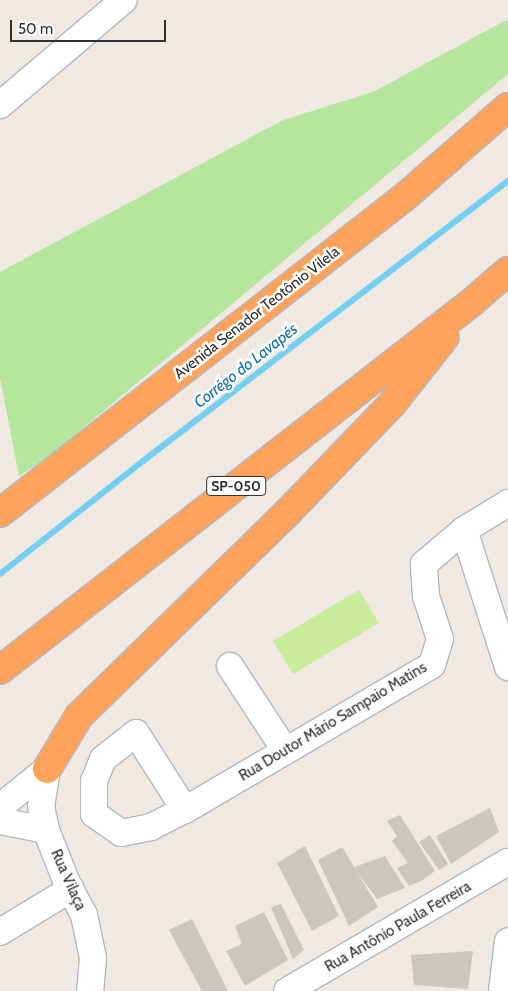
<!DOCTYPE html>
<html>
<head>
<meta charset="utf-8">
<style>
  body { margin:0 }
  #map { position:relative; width:508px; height:991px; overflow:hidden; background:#efe9e1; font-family:Cabin,sans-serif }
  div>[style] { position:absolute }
  .green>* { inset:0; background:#b6e59e }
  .pitch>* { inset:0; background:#c9ec9a }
  .stream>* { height:6px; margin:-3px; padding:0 3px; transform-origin:3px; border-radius:3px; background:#75cff0 }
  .building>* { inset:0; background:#cbc7bf }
  .roads { filter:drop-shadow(1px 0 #b4b7c1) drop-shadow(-1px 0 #b4b7c1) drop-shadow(0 1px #b4b7c1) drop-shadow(0 -1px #b4b7c1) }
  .minor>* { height:26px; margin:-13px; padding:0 13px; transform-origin:13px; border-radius:13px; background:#fff }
  .highway>* { height:28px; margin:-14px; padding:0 14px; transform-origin:14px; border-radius:14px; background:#ffa35c }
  span { translate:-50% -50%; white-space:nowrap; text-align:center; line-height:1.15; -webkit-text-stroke:5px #fff; paint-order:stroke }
  .shield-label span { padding:1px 4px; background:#fff; border:1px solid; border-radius:4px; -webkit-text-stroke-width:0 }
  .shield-label { font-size:14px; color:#2e2e2e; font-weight:700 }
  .street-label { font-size:15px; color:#2e2e2e }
  .water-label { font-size:16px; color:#0d6fa3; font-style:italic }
  .scale { position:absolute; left:10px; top:20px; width:156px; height:22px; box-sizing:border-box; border:2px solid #2e2e2e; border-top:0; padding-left:6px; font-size:15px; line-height:18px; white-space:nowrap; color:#2e2e2e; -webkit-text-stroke:4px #fff; paint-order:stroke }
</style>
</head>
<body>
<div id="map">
  <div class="green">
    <div style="clip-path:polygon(508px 19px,508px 74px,47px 458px,19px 476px,0 378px,0 272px,281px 121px,375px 91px)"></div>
  </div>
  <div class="pitch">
    <div style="clip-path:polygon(359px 590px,379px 623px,293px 674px,273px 641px)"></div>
  </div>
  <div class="stream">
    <div style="left:0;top:574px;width:182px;rotate:-38.3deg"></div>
    <div style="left:143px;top:461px;width:460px;rotate:-37.5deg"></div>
  </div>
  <div class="building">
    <div style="clip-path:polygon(490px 808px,499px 832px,451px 864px,436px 836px)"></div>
    <div style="clip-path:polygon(400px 815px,435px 871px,421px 881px,409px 886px,397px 868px,408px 863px,392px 841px,397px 836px,387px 821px)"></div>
    <div style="clip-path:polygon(430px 835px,448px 864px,439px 870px,419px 842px)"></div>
    <div style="clip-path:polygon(305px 846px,339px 916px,312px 931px,277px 863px)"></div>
    <div style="clip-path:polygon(342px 847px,354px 867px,385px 856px,405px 888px,377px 899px,357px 872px,378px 907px,349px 926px,318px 860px)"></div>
    <div style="clip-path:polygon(281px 904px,304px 950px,293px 959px,271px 907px)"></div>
    <div style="clip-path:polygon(264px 912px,288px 960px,245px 986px,226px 951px,242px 944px,235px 926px)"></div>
    <div style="clip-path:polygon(192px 919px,228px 991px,202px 991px,169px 930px)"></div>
    <div style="clip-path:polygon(473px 951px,468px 989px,414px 985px,411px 955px)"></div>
  </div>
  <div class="roads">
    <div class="minor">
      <div style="left:0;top:105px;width:162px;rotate:-40.3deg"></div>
      <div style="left:464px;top:530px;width:144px;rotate:72.2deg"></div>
      <div style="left:230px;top:666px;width:100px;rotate:56.8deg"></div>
      <div style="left:47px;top:769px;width:37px;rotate:99deg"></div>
      <div style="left:41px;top:806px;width:25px;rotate:78deg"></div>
      <div style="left:46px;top:830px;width:57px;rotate:68.4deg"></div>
      <div style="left:67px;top:883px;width:36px;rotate:62deg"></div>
      <div style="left:84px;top:915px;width:44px;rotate:78.2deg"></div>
      <div style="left:93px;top:958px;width:33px;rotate:95deg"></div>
      <div style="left:0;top:807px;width:60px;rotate:-39deg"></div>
      <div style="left:185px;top:810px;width:91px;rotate:-122.5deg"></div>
      <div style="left:136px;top:733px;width:42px;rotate:141.8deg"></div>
      <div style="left:103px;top:759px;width:24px;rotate:112deg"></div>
      <div style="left:94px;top:781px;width:33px;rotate:90deg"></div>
      <div style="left:94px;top:814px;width:33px;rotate:35deg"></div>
      <div style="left:121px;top:833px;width:31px;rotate:-11deg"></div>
      <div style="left:151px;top:827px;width:38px;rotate:-27deg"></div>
      <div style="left:185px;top:810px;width:286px;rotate:-30.4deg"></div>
      <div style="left:432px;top:665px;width:27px;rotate:-73deg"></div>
      <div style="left:440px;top:639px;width:45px;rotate:-108deg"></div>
      <div style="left:426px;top:596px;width:32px;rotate:-94deg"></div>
      <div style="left:424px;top:564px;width:52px;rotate:-40.4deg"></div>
      <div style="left:464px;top:530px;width:52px;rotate:-31.5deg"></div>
      <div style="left:0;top:821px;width:47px;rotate:11.1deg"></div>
      <div style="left:0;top:932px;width:83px;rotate:-31.2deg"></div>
      <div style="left:287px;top:991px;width:256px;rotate:-30.3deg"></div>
      <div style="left:502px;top:991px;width:50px;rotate:-83.2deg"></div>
    </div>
    <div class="highway">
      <div style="left:0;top:513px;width:517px;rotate:-38deg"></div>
      <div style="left:407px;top:195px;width:134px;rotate:-41.1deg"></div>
      <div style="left:0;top:670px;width:599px;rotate:-37.94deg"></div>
      <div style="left:472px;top:302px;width:48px;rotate:-40.7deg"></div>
      <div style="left:47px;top:769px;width:62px;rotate:-58.9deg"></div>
      <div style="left:79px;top:716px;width:293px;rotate:-44.3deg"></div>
      <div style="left:289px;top:511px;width:149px;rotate:-46.1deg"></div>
      <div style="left:392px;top:404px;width:85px;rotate:-51.7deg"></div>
    </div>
  </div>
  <div class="shield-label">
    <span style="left:236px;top:486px">SP-050</span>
  </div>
  <div class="street-label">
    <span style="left:257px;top:313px;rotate:-38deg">Avenida Senador Teotônio Vilela</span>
    <span style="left:333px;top:722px;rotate:-31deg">Rua Doutor Mário Sampaio Matins</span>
    <span style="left:68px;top:880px;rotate:66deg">Rua Vilaça</span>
    <span style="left:398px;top:927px;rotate:-30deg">Rua Antônio Paula Ferreira</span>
  </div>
  <div class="water-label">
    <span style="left:246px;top:366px;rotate:-38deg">Corrégo do Lavapés</span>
  </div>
  <div class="scale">50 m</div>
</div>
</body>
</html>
